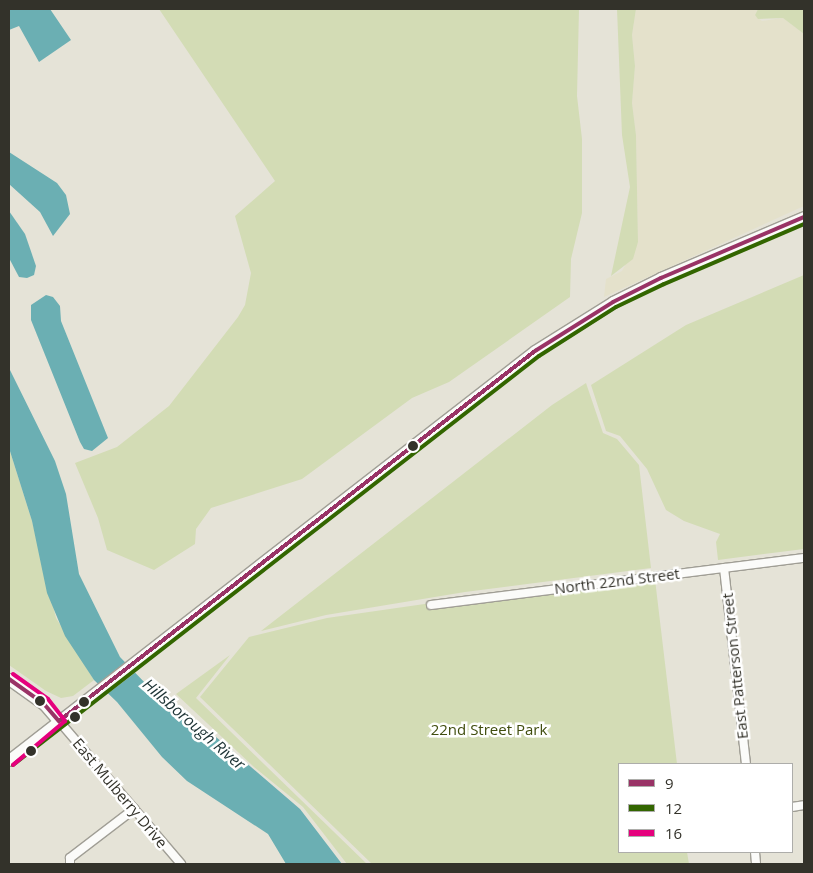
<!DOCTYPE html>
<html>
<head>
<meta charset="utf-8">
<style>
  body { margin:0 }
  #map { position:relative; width:813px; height:873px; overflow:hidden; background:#e5e3d7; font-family:"Open Sans",sans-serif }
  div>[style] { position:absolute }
  .built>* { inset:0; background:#e4e1cb }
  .green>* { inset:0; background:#d3dcb5 }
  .water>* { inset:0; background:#6bafb3 }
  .pier>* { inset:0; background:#e5e3d7 }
  .roads { filter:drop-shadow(1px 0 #a09e95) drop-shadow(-1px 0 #a09e95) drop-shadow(0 1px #a09e95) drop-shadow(0 -1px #a09e95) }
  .street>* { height:8px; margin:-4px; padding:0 4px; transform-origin:4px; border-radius:4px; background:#fbfbf9 }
  .secondary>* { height:11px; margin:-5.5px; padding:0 5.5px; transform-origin:5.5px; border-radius:5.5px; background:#fbfbf9 }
  .bus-1>* { height:4px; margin:-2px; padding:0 2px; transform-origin:2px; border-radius:2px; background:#936 }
  .bus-2>* { height:4px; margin:-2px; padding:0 2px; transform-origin:2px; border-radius:2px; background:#360 }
  .bus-3>* { height:4px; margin:-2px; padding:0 2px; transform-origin:2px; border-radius:2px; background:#e5007d }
  .dots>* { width:14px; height:14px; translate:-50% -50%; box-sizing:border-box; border:2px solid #fff; border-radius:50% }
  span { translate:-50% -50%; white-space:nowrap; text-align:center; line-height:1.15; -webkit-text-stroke:5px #fff; paint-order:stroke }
  .street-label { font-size:15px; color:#33322a }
  .park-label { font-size:15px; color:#404d0e }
  .water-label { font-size:16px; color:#1c3234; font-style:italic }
  .frame { position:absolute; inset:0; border:10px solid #33322a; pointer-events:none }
  .legend { position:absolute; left:618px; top:763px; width:175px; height:90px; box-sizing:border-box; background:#fff; border:1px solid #adadaa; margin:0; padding:6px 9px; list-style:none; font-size:15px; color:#33322a }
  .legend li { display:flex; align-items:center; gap:10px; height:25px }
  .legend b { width:25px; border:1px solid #adadaa }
</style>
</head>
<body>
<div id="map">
  <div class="built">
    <div style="clip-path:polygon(636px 9px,758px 9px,755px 15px,762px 21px,783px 18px,804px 34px,804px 206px,604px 297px,606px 279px,622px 271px,638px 242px,636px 135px,632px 103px,635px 66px,632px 35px)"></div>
  </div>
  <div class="green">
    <div style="clip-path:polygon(159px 9px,579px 9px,577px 96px,582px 139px,582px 213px,571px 259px,570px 297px,449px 382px,412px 398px,302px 479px,211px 508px,196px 529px,195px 544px,154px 570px,107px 550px,98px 518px,75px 463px,117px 447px,169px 406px,238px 317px,245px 305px,251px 273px,235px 216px,275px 181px)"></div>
    <div style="clip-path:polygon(617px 9px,636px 9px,632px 35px,635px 66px,632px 103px,636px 135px,638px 242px,633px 259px,611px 276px,630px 187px,622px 135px)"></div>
    <div style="clip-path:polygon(758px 9px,804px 9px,804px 34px,783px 18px,758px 19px,755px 15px)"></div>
    <div style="clip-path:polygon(804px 275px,804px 549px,718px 560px,716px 542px,720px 534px,684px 521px,666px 510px,647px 469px,620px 436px,606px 431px,591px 385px,686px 325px)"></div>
    <div style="clip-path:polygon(586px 383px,603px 433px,617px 439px,639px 465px,651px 568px,465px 592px,326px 615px,261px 631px,552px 405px)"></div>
    <div style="clip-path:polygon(9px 448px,32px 521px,56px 618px,94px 680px,73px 696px,61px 698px,46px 691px,9px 665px)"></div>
    <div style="clip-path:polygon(654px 571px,677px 764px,619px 764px,619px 852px,687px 852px,689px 864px,372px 864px,200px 697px,249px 637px,327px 618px)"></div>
    <div style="clip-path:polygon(230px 655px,196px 698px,367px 864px,347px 864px,303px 807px,254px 767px,176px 694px)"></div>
  </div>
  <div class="water">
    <div style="clip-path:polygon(9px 9px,50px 9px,71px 40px,39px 62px,19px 26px,9px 30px)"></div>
    <div style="clip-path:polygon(9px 152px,57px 183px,66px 195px,70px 214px,53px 236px,40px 212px,9px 184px)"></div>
    <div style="clip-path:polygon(9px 211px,25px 234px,36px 266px,34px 275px,27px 278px,19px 277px,9px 258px)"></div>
    <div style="clip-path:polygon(46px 295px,53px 297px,60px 306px,61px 321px,108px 438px,92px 451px,84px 449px,80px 442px,31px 320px,31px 305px)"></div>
    <div style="clip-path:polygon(9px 368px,55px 461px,66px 494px,79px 574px,120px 657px,175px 714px,216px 737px,300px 809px,342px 864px,286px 864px,268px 834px,187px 781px,162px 757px,117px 702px,94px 680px,65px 636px,47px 593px,32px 521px,9px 448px)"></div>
  </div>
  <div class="pier">
    <div style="clip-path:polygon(127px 661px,136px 672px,106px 695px,96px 685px)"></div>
  </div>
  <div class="roads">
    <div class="street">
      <div style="left:724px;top:568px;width:197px;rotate:83.6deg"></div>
      <div style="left:431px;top:605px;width:376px;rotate:-7.2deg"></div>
      <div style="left:59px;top:721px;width:188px;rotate:49.5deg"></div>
      <div style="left:792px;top:807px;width:12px;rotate:-9deg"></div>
      <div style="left:755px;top:852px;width:12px;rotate:85deg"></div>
      <div style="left:70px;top:864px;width:6px;rotate:-90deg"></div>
      <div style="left:70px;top:858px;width:81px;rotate:-37.4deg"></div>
    </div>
    <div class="secondary">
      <div style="left:9px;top:679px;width:43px;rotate:35.5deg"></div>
      <div style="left:44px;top:704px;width:23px;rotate:49deg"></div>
      <div style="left:9px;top:760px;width:666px;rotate:-37.87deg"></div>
      <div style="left:535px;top:351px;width:92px;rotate:-32.1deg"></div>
      <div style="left:613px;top:302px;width:54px;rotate:-26.6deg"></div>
      <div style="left:661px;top:278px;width:155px;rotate:-23.1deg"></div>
    </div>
  </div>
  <div class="bus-1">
    <div style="left:9px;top:679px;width:43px;rotate:35.5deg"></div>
    <div style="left:44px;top:704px;width:23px;rotate:49deg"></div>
    <div style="left:59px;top:721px;width:603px;rotate:-37.86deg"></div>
    <div style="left:535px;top:351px;width:92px;rotate:-32.1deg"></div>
    <div style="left:613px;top:302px;width:54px;rotate:-26.6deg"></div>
    <div style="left:661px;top:278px;width:155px;rotate:-23.1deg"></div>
  </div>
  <div class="bus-2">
    <div style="left:13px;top:765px;width:666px;rotate:-37.87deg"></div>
    <div style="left:539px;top:356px;width:91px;rotate:-32.5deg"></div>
    <div style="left:616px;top:307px;width:53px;rotate:-25.6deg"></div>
    <div style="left:664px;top:284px;width:152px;rotate:-23.2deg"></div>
  </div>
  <div class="bus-3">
    <div style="left:13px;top:674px;width:43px;rotate:35.5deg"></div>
    <div style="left:48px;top:699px;width:28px;rotate:52deg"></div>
    <div style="left:65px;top:721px;width:68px;rotate:139.8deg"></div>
  </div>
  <div class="dots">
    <div style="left:413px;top:446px;background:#33322a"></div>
    <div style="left:40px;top:701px;background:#33322a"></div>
    <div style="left:84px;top:702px;background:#33322a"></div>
    <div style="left:75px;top:717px;background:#33322a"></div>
    <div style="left:31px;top:751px;background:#33322a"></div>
  </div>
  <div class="street-label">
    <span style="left:617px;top:581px;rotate:-7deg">North 22nd Street</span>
    <span style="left:735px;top:666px;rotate:-96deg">East Patterson Street</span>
    <span style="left:120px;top:793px;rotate:50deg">East Mulberry Drive</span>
  </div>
  <div class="park-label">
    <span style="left:489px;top:730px">22nd Street Park</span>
  </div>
  <div class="water-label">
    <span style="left:194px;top:724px;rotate:41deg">Hillsborough River</span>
  </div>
  <div class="frame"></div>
  <ul class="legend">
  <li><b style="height:6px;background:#936"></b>9</li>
  <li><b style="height:6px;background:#360"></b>12</li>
  <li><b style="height:6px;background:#e5007d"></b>16</li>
  </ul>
</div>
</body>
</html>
